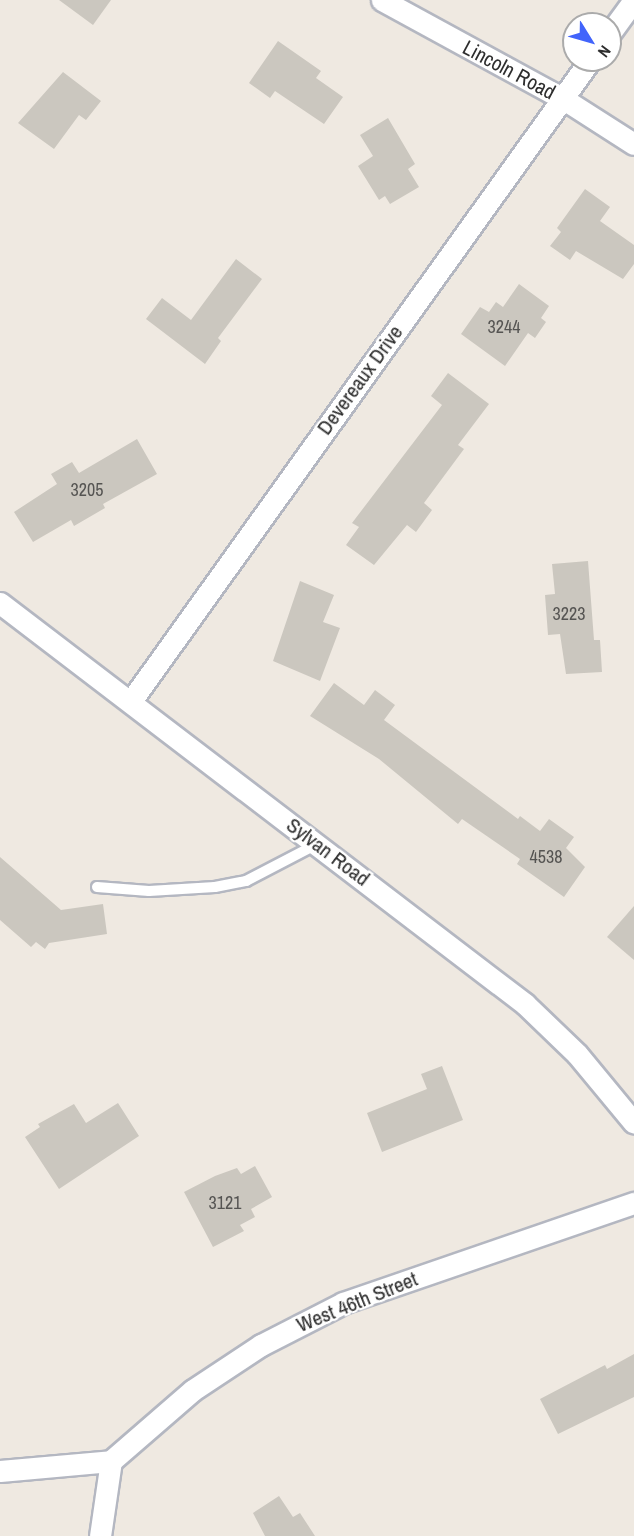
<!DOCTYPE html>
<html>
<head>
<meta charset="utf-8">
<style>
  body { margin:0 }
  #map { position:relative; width:634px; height:1536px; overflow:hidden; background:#efe9e1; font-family:"Archivo Narrow",sans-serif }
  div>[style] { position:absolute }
  .building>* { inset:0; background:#cbc7bf }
  .roads { filter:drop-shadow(2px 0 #b4b7c1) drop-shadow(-2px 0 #b4b7c1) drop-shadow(0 2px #b4b7c1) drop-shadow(0 -2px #b4b7c1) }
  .service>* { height:10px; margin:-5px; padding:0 5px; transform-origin:5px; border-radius:5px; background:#fff }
  .minor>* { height:21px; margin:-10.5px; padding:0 10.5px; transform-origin:10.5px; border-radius:10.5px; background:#fff }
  span { translate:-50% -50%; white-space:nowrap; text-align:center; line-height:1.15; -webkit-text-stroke:4.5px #fff; paint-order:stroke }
  .number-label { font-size:18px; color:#555452 }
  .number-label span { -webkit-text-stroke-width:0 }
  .street-label { font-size:21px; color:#2e2e2e }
  .north { position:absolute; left:562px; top:12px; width:60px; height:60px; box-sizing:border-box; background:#fff; border:2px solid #ababab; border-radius:50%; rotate:127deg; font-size:16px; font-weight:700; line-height:24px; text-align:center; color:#2e2e2e }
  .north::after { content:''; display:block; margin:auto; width:21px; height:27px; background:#4264fb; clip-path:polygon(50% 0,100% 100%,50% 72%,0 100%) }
</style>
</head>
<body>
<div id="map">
  <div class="building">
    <div style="clip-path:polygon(59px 0,111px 0,93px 25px)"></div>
    <div style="clip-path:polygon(278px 41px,321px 71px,316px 78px,343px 97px,324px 124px,275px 91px,270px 98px,249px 83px)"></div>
    <div style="clip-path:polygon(63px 72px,101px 101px,86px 120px,79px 115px,54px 149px,18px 123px)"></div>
    <div style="clip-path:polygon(388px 118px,415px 164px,408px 169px,419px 187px,390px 204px,385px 196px,379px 200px,358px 166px,373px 156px,360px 135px)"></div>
    <div style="clip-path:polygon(585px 189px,610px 207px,600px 221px,634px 245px,634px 264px,623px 279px,576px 251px,570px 260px,550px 246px,561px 232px,557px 228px)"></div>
    <div style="clip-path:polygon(236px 259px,262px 279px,218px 338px,221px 341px,205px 364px,146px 319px,162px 298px,191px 320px)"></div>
    <div style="clip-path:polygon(519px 284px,549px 306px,541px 318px,546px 322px,535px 338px,528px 333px,505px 366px,461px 334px,480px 307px,489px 312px,496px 302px,503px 307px)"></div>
    <div style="clip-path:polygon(448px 373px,489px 404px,458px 445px,464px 449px,424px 503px,432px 510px,416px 532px,407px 525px,374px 565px,346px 545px,359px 527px,352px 523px,442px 405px,431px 396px)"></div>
    <div style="clip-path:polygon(137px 439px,157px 474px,103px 504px,105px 508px,74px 526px,71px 520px,33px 542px,14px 512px,57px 484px,51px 474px,72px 462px,79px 473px)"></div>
    <div style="clip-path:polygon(588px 561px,594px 640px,600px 640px,602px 672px,566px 674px,560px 634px,548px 635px,545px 595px,555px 594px,552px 564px)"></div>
    <div style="clip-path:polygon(300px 581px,334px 595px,323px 622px,340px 628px,320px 681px,273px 661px)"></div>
    <div style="clip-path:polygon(334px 683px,364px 705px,375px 690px,395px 705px,384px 720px,518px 819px,520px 816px,540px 831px,549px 819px,574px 837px,566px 848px,585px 867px,564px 897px,517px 864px,520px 859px,462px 819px,458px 824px,379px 759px,310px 716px)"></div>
    <div style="clip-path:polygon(0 857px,61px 910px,103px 904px,107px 934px,49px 943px,45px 949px,36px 942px,31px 947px,0 920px)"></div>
    <div style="clip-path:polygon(634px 906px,634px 960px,607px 937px)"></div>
    <div style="clip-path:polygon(442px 1066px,463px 1120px,382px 1152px,367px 1113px,427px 1089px,421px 1074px)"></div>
    <div style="clip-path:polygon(118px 1103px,139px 1136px,59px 1189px,25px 1137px,40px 1127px,38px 1124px,74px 1104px,86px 1123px)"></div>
    <div style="clip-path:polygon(255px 1166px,272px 1197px,251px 1209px,255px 1217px,240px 1225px,244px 1231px,213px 1247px,184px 1192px,215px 1176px,237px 1168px,241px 1174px)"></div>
    <div style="clip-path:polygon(634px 1354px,634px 1397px,558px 1434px,540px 1399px,605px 1365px,607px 1369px)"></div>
    <div style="clip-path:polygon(279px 1496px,293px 1517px,300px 1513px,315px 1536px,265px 1536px,253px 1513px)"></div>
  </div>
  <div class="roads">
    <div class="service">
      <div style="left:97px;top:887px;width:52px;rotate:4.4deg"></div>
      <div style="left:149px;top:891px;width:66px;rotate:-3.5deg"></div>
      <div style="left:215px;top:887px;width:32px;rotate:-11deg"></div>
      <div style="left:246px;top:881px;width:80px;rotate:-27.5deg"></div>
    </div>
    <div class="minor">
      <div style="left:382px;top:0;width:205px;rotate:28.6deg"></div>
      <div style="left:562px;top:98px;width:85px;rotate:32.6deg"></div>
      <div style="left:610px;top:33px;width:41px;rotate:-54deg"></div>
      <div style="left:0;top:603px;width:661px;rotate:37.37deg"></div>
      <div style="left:525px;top:1004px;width:72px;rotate:43.9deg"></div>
      <div style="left:577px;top:1054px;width:89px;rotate:50.4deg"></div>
      <div style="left:131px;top:701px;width:788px;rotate:-54.39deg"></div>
      <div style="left:0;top:1471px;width:111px;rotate:-5.1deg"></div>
      <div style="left:100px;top:1536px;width:76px;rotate:-81.7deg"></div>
      <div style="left:111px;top:1461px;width:108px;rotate:-40.9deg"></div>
      <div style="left:193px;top:1390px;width:82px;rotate:-33.5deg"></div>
      <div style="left:261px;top:1345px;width:92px;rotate:-27.1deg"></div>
      <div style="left:343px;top:1303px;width:308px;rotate:-19deg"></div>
    </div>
  </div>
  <div class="number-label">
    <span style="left:504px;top:327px">3244</span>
    <span style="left:87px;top:490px">3205</span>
    <span style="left:569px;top:614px">3223</span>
    <span style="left:546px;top:857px">4538</span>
    <span style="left:225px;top:1203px">3121</span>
  </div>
  <div class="street-label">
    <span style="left:509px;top:70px;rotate:28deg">Lincoln Road</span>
    <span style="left:360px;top:380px;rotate:-54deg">Devereaux Drive</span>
    <span style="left:328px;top:852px;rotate:37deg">Sylvan Road</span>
    <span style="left:357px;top:1302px;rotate:-22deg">West 46th Street</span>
  </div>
  <div class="north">N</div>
</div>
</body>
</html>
